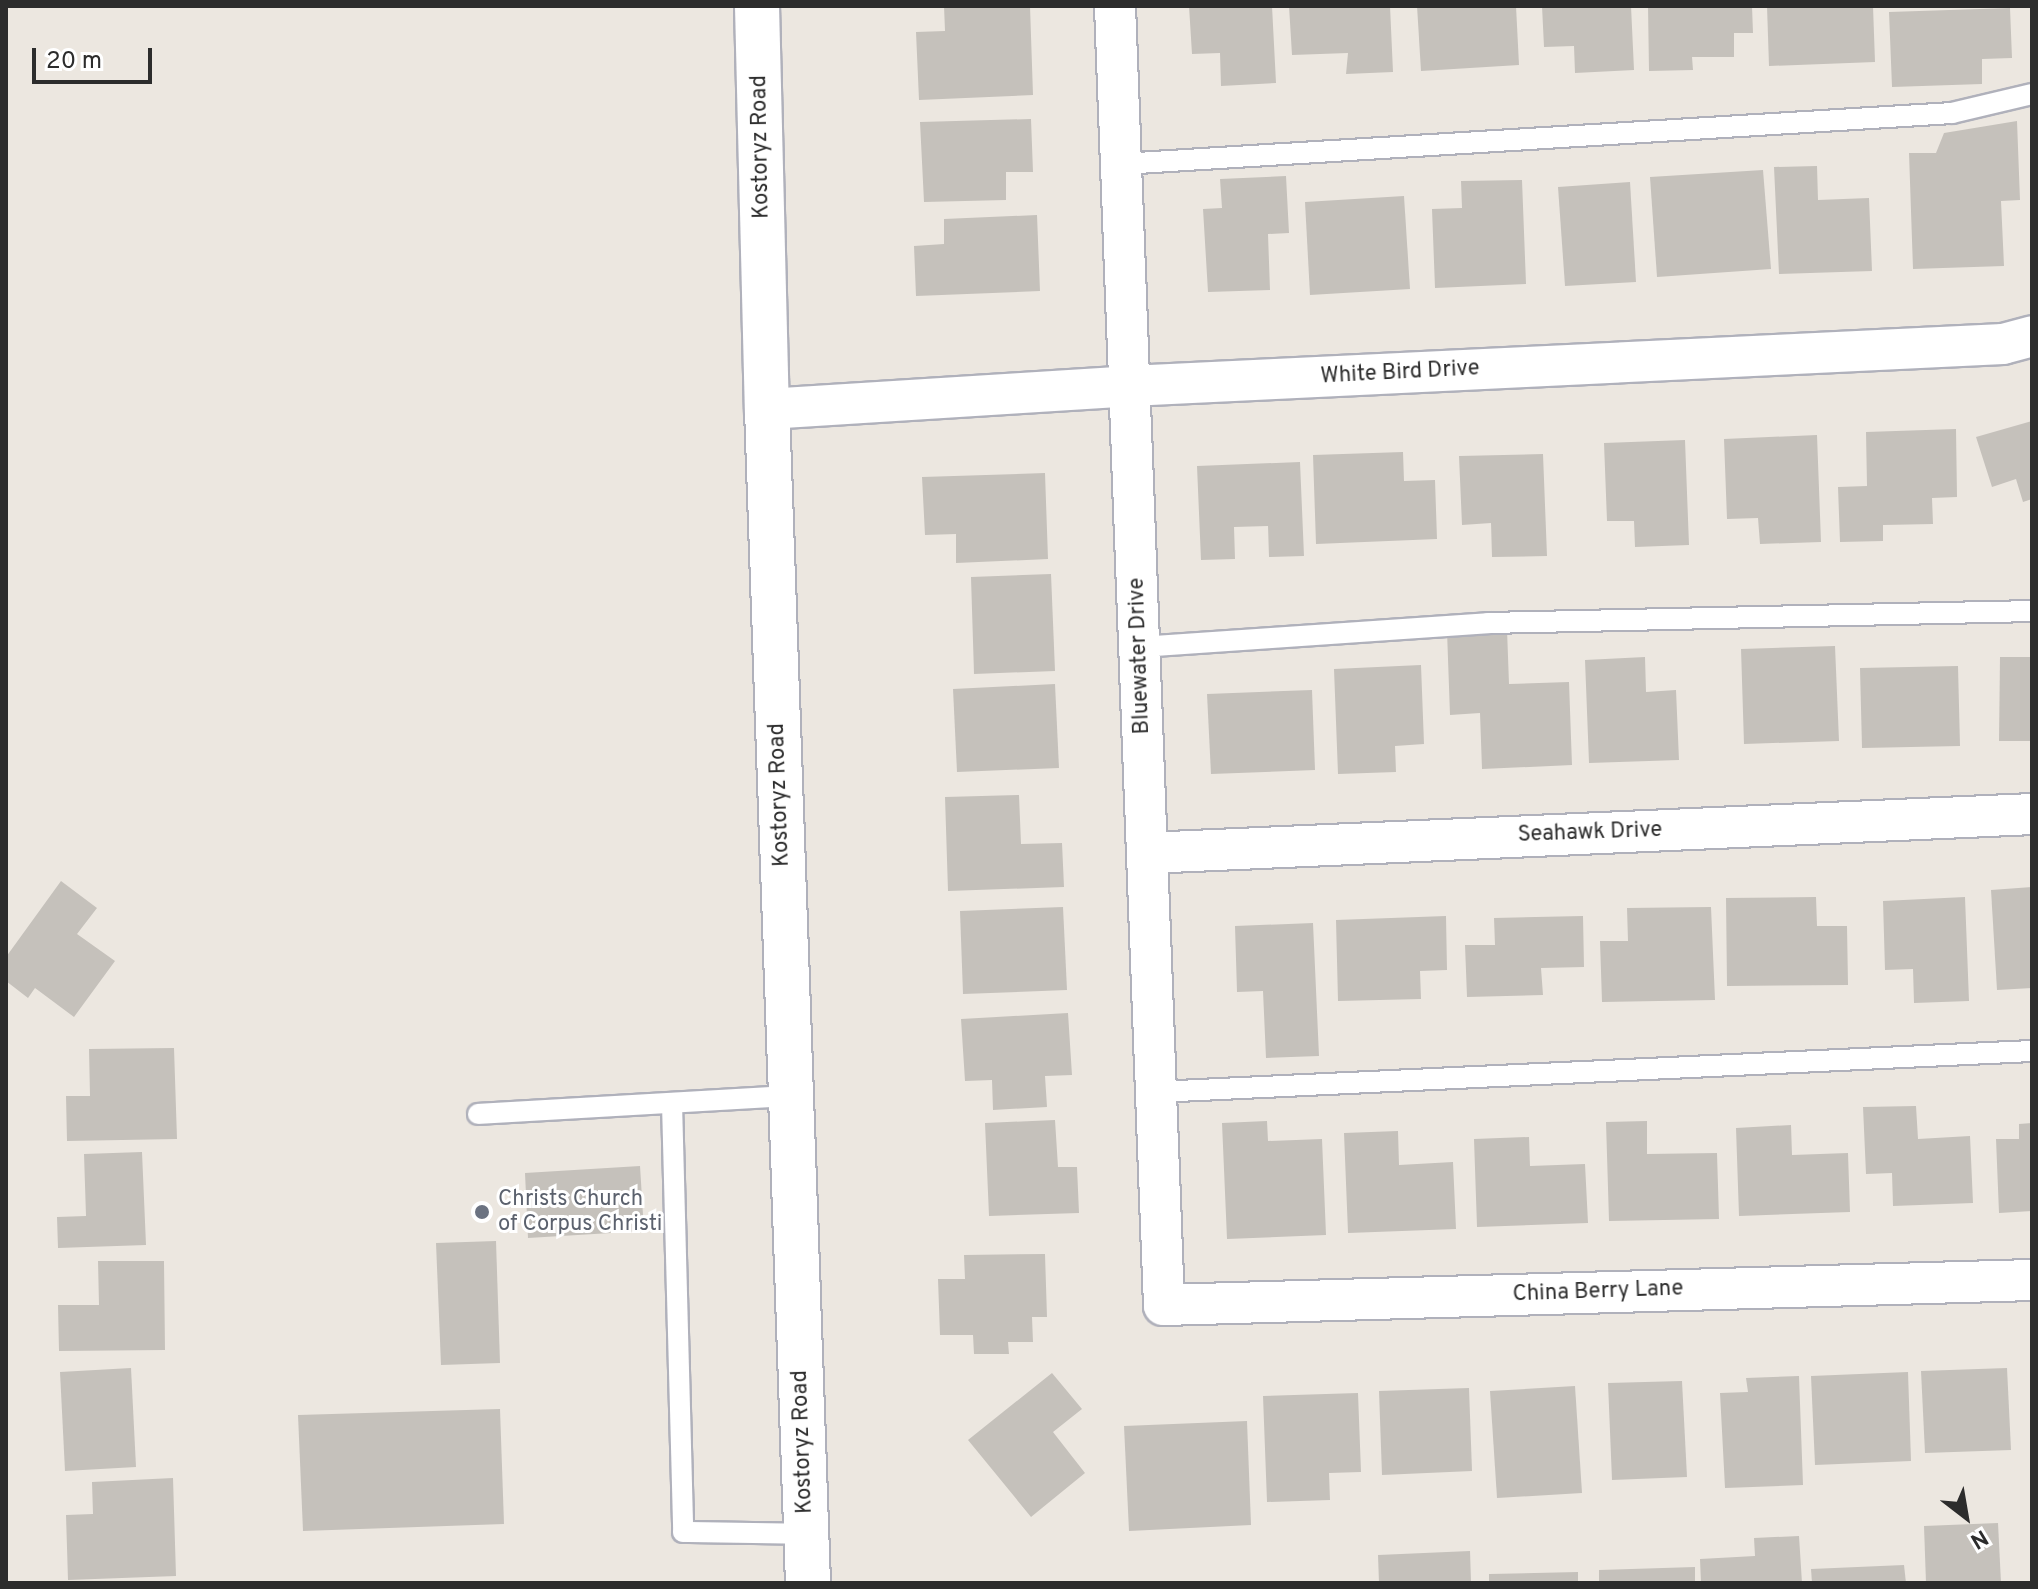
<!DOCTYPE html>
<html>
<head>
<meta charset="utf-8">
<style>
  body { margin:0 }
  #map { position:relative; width:2038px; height:1589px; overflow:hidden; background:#ece7e0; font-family:Overpass,sans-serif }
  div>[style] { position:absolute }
  .building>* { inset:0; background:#c5c1bb }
  .roads { filter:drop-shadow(2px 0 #b0b1bb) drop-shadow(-2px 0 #b0b1bb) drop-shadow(0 2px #b0b1bb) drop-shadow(0 -2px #b0b1bb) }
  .service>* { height:20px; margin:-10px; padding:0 10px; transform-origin:10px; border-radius:10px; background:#fff }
  .minor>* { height:40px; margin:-20px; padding:0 20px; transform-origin:20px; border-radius:20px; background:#fff }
  .secondary>* { height:44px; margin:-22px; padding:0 22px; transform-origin:22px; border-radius:22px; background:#fff }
  .dots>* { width:22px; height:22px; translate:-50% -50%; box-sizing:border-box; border:4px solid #fff; border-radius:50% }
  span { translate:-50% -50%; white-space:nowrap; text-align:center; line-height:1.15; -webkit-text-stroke:6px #fff; paint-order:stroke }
  .street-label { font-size:22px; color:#2c2c2c }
  .worship-label { font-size:22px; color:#5b616d }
  .left { translate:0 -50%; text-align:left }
  .frame { position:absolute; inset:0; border:8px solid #2c2c2c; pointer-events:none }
  .north { position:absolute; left:1926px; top:1477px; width:80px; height:80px; -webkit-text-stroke:6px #fff; paint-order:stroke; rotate:149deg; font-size:22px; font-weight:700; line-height:32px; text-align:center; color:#2c2c2c }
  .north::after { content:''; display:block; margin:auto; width:28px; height:36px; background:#2c2c2c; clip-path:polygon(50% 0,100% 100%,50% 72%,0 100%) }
  .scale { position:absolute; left:32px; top:48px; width:120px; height:36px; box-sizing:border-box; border:4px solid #2c2c2c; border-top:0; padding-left:10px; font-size:24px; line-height:28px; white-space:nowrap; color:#2c2c2c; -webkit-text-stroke:6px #fff; paint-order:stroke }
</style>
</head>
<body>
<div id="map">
  <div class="building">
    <div style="clip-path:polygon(944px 6px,1030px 6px,1033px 95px,919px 100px,916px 32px,945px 31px)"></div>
    <div style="clip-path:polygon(1189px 6px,1272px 6px,1276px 83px,1221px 86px,1220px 53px,1192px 54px)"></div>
    <div style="clip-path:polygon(1289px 6px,1390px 6px,1393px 72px,1346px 74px,1348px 53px,1292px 55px)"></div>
    <div style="clip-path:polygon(1417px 6px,1516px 6px,1519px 65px,1421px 71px)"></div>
    <div style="clip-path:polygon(1542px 6px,1631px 6px,1634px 70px,1575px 73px,1574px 46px,1544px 47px)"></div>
    <div style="clip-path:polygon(1648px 6px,1752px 6px,1753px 33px,1734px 33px,1734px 57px,1692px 57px,1693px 70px,1649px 71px)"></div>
    <div style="clip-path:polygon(1767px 6px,1873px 6px,1875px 62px,1769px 66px)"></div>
    <div style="clip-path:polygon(2010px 8px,2012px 58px,1982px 59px,1982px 84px,1892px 87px,1889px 12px)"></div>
    <div style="clip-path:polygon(1031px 119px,1033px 172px,1006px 172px,1006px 200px,924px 202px,920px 122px)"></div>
    <div style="clip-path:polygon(2017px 121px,2020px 200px,2001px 201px,2004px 266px,1913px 269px,1909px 153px,1936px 153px,1944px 133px)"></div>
    <div style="clip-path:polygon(1817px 166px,1818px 200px,1869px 198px,1872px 271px,1779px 274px,1774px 167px)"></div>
    <div style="clip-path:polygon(1763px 170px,1771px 269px,1657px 277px,1650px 177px)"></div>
    <div style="clip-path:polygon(1286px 176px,1289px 233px,1268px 234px,1270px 290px,1208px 292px,1203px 209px,1222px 208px,1220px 179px)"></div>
    <div style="clip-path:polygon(1522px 180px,1526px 284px,1435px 288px,1432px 209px,1462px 208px,1461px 181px)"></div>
    <div style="clip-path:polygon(1630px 182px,1636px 282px,1565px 286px,1558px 187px)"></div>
    <div style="clip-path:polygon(1404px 196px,1410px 289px,1310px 295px,1305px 202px)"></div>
    <div style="clip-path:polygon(1037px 215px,1040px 291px,916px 296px,914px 246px,944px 244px,944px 219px)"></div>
    <div style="clip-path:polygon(2032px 421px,2032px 499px,2023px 502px,2016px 479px,1992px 487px,1976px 437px)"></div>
    <div style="clip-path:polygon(1956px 429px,1957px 497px,1932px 498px,1933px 524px,1883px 525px,1883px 541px,1840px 542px,1838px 487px,1867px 486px,1866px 432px)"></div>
    <div style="clip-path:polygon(1817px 435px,1821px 542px,1760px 544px,1758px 518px,1727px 519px,1724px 439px)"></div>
    <div style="clip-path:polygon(1685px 440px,1689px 545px,1635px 547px,1634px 521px,1607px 521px,1604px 443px)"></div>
    <div style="clip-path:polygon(1403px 452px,1404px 481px,1435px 480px,1437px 539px,1316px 544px,1313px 455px)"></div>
    <div style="clip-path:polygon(1543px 454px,1547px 556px,1492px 557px,1491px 523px,1462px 525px,1459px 456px)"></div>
    <div style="clip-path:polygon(1300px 462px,1304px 556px,1269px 557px,1268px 526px,1234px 527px,1235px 559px,1201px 560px,1197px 466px)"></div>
    <div style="clip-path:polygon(1045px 473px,1048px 559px,956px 563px,956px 534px,925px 535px,922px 477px)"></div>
    <div style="clip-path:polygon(1051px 574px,1055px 671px,974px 674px,971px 577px)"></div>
    <div style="clip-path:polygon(1507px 629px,1509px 684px,1569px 682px,1572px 765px,1482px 769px,1480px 713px,1450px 715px,1447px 631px)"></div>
    <div style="clip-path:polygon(1835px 646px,1839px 741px,1744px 744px,1741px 649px)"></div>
    <div style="clip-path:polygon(1645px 657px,1646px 692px,1676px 690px,1679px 760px,1589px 763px,1585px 660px)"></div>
    <div style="clip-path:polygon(2000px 657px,2032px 657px,2032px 741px,1999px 741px)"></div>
    <div style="clip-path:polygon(1421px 665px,1424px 744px,1395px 746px,1396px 772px,1338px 774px,1334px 669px)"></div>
    <div style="clip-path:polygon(1958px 666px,1960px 746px,1862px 748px,1860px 668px)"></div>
    <div style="clip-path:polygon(1055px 684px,1059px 768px,957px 772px,953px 689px)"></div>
    <div style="clip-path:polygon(1312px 690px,1315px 770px,1211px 774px,1207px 694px)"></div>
    <div style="clip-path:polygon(1019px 795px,1021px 844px,1062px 843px,1064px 887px,948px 891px,945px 797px)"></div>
    <div style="clip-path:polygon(61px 881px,97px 908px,77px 934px,115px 961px,74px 1017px,35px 988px,28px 998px,6px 981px,6px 957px)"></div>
    <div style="clip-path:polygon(2032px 887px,2032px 988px,1997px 990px,1991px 890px)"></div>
    <div style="clip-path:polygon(1816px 897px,1817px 926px,1847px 926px,1848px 985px,1727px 986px,1726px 898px)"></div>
    <div style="clip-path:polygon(1965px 897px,1969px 1001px,1914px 1003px,1913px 969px,1885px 970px,1883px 901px)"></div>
    <div style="clip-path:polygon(1063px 907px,1067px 990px,963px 994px,960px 911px)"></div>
    <div style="clip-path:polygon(1711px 907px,1715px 1000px,1602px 1002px,1600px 941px,1628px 941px,1627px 908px)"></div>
    <div style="clip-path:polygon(1446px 916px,1447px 970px,1420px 971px,1421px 999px,1338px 1001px,1336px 920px)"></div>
    <div style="clip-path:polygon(1583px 916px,1584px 967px,1541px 968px,1543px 995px,1467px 997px,1465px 945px,1495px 945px,1494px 918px)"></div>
    <div style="clip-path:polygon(1313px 923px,1319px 1056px,1266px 1058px,1263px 991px,1237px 992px,1235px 926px)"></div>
    <div style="clip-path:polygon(1068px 1013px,1072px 1075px,1045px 1076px,1047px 1107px,993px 1110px,992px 1080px,965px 1081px,961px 1019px)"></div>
    <div style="clip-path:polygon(174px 1048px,177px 1139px,67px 1141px,66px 1096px,90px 1096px,89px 1049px)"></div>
    <div style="clip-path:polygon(1916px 1106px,1918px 1139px,1970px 1136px,1973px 1203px,1893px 1206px,1892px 1173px,1866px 1174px,1863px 1107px)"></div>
    <div style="clip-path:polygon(1055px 1120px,1058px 1167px,1077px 1167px,1079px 1213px,989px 1216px,985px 1123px)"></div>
    <div style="clip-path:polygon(1267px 1121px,1268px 1141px,1322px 1139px,1326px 1235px,1227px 1239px,1222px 1123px)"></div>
    <div style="clip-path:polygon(1647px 1121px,1647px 1154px,1717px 1153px,1719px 1219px,1609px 1221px,1606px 1122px)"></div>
    <div style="clip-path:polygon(2032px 1123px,2032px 1211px,1999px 1213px,1996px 1139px,2019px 1139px,2019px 1124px)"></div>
    <div style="clip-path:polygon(1791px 1125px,1792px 1155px,1848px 1153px,1850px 1212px,1739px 1216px,1736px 1128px)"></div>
    <div style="clip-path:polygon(1398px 1131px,1399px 1165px,1453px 1162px,1456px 1229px,1348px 1233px,1344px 1133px)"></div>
    <div style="clip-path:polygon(1529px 1137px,1530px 1166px,1585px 1164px,1588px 1223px,1477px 1227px,1474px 1139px)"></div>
    <div style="clip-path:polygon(142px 1152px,146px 1245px,58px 1248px,57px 1217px,86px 1216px,84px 1154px)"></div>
    <div style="clip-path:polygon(640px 1166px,644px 1231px,528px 1238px,525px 1173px)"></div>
    <div style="clip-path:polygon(496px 1241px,500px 1363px,441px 1365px,436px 1243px)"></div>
    <div style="clip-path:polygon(1045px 1254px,1047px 1317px,1032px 1317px,1033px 1342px,1008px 1342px,1009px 1354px,974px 1354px,973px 1335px,940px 1335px,938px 1279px,965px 1279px,964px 1255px)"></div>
    <div style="clip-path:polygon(98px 1261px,164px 1261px,165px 1350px,59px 1351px,58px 1305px,99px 1305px)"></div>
    <div style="clip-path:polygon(131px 1368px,136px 1467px,65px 1471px,60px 1372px)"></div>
    <div style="clip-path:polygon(2007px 1368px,2011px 1450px,1925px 1453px,1921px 1371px)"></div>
    <div style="clip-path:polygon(1908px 1372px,1911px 1461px,1815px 1465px,1811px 1376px)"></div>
    <div style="clip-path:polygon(1052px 1373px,1082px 1409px,1053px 1432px,1085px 1473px,1031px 1517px,968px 1440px)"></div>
    <div style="clip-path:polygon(1799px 1376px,1803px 1485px,1725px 1488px,1720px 1393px,1748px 1392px,1746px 1378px)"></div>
    <div style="clip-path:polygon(1682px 1381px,1687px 1477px,1612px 1480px,1608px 1383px)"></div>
    <div style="clip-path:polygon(1575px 1386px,1582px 1493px,1497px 1498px,1490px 1391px)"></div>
    <div style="clip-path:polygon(1469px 1388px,1472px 1471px,1382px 1475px,1379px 1391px)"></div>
    <div style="clip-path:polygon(1358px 1393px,1361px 1472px,1329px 1473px,1330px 1500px,1267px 1502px,1263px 1396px)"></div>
    <div style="clip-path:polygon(500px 1409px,504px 1524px,303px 1531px,298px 1415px)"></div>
    <div style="clip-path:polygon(1247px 1421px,1251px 1525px,1129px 1531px,1124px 1426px)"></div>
    <div style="clip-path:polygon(173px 1478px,176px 1576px,68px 1580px,66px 1515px,93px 1514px,92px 1482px)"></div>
    <div style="clip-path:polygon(1998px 1523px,2001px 1583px,1926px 1583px,1924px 1526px)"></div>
    <div style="clip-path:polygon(1799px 1536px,1802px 1583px,1701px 1583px,1700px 1559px,1755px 1556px,1754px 1538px)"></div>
    <div style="clip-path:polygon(1470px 1551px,1471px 1583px,1379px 1583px,1378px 1555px)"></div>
    <div style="clip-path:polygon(1904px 1565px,1906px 1583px,1812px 1583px,1811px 1569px)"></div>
    <div style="clip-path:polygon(1695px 1567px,1695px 1583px,1599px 1583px,1599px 1570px)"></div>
    <div style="clip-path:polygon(1578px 1572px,1578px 1583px,1489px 1583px,1489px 1574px)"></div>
  </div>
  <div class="roads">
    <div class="service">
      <div style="left:1121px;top:164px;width:833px;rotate:-3.51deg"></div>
      <div style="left:1952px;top:113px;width:82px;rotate:-13.4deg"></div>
      <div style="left:1139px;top:647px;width:350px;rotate:-3.9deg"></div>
      <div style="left:1488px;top:623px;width:544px;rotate:-1.26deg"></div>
      <div style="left:1156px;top:1092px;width:877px;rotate:-2.68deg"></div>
      <div style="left:672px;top:1103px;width:429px;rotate:88.5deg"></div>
      <div style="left:683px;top:1532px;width:124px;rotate:0.9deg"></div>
      <div style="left:478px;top:1114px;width:314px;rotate:-3.3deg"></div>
    </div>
    <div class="minor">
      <div style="left:1115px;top:6px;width:1300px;rotate:87.84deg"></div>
      <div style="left:1164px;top:1305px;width:868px;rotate:-1.65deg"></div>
      <div style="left:767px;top:409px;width:363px;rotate:-3.6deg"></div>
      <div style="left:1129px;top:386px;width:875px;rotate:-2.75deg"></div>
      <div style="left:2003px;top:344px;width:30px;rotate:-15deg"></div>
      <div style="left:1147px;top:853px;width:886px;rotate:-2.52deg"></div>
    </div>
    <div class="secondary">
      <div style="left:757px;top:6px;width:403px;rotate:88.6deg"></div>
      <div style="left:767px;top:409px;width:1175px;rotate:88deg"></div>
    </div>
  </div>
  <div class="dots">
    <div style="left:482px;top:1212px;background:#6b7280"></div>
  </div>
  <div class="street-label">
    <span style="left:761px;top:147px;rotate:-91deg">Kostoryz Road</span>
    <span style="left:1400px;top:373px;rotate:-3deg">White Bird Drive</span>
    <span style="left:1140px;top:656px;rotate:-92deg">Bluewater Drive</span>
    <span style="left:780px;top:795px;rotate:-92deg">Kostoryz Road</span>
    <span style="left:1590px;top:833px;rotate:-2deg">Seahawk Drive</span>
    <span style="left:1598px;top:1292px;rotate:-2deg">China Berry Lane</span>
    <span style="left:803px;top:1442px;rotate:-92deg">Kostoryz Road</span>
  </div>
  <div class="worship-label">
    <span class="left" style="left:498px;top:1212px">Christs Church<br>of Corpus Christi</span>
  </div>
  <div class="frame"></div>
  <div class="north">N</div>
  <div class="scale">20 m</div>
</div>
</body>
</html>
